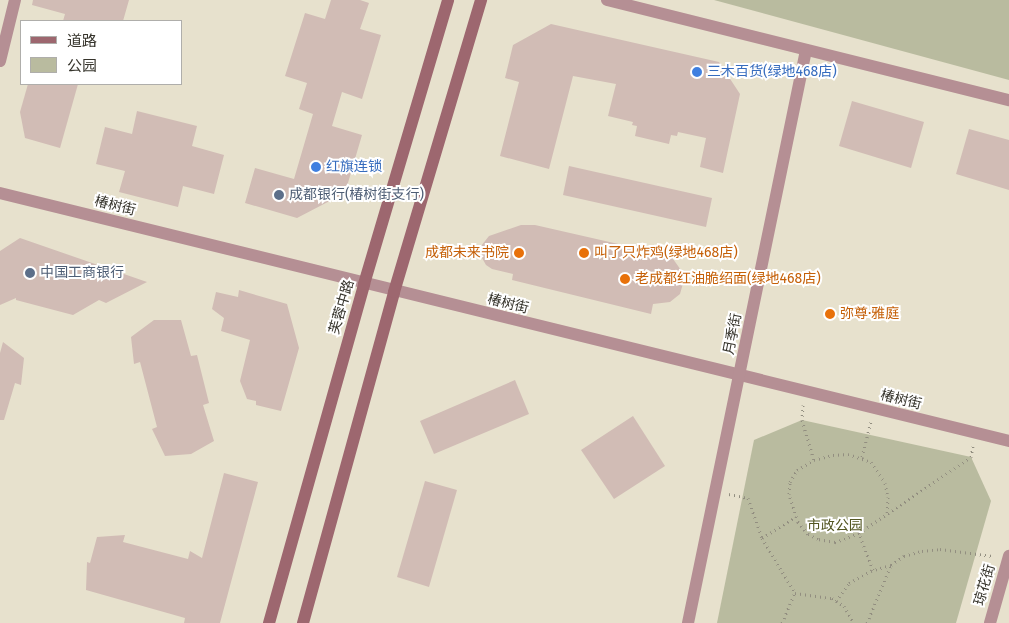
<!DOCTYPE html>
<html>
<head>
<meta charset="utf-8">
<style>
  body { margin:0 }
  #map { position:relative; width:1009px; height:623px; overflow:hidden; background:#e7e1cd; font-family:"Fira Sans","Noto Sans SC",sans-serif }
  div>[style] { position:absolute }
  .green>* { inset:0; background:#b9bb9f }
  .building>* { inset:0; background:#d1bcb5 }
  .path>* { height:3px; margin-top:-1.5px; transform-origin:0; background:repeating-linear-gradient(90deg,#928e80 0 1px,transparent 0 5px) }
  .minor>* { height:12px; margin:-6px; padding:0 6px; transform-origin:6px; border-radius:6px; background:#b58f94 }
  .secondary>* { height:12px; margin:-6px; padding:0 6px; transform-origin:6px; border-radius:6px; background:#9d676f }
  .dots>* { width:14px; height:14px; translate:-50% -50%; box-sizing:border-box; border:2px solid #fff; border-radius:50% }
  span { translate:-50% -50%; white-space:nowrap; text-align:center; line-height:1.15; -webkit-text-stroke:4px #fff; paint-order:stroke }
  .shop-label { font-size:14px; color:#366cbe }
  .left { translate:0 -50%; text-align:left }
  .service-label { font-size:14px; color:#4e5e75 }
  .street-label { font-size:14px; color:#36342c }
  .food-label { font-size:14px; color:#c56008 }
  .right { translate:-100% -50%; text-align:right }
  .park-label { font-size:14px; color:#535621 }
  .legend { position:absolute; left:20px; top:20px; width:162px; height:65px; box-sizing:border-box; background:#fff; border:1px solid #afaeab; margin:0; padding:6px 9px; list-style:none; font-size:15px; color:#36342c }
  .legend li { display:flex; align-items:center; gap:10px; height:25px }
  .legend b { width:25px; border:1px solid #afaeab }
</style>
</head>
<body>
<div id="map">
  <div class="green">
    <div style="clip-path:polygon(714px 0,1009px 0,1009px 80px)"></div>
    <div style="clip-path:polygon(802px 420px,971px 457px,991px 501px,956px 623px,717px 623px,754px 440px)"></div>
  </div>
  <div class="building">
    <div style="clip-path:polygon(33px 0,129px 0,123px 21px,63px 21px,65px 14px,32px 5px)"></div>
    <div style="clip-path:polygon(331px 0,360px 0,369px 3px,360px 29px,381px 35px,362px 99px,342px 92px,332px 126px,362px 135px,345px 193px,297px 218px,245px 203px,255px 168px,294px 179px,313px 114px,299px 109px,307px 83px,285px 76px,305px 13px,325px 19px)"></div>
    <div style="clip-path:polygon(551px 24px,719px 62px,740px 94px,723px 173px,700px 167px,706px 138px,678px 132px,677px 136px,671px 135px,669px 144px,635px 136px,637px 126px,632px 125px,633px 122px,608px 116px,616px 84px,573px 76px,549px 169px,500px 156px,519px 82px,505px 78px,513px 45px)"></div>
    <div style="clip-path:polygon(28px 84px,78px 84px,60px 148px,25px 138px,20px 112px)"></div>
    <div style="clip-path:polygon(852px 101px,924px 122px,911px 168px,839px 146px)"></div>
    <div style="clip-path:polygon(137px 111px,197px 126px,192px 146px,224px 155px,214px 194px,183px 186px,178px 207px,119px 192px,125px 171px,96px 164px,105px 127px,132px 134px)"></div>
    <div style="clip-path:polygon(969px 129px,1009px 140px,1009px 190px,956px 174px)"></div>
    <div style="clip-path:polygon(569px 166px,712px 198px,706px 227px,563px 195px)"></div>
    <div style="clip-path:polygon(521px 225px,535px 225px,671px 256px,683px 273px,684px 280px,680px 294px,670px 302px,653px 304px,651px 314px,512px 280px,513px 274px,492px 269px,486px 265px,482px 258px,481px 246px,489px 236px)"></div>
    <div style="clip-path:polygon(20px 238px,147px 282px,106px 303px,99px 300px,73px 315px,16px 300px,16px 298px,0 305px,0 251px)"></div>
    <div style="clip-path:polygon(239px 290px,287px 304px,299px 348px,281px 411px,256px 405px,256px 401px,247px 399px,240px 381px,250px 340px,221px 331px,224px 318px,212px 309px,216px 292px,238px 297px)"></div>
    <div style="clip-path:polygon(154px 320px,181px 320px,191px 356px,197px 355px,209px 403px,203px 405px,214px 441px,191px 454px,165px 456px,152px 429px,157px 427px,140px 362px,134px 364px,131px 337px)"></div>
    <div style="clip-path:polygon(3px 342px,24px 358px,21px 385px,15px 383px,4px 420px,0 420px,0 353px)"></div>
    <div style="clip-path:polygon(515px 380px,529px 414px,434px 454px,420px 421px)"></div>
    <div style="clip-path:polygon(633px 416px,665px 466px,614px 499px,581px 450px)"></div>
    <div style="clip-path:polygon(224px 473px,258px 482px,220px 623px,184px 623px,185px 618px,86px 590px,87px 562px,90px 563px,97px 537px,125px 535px,123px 542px,188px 559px,190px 551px,202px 558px)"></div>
    <div style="clip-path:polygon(425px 481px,457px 490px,429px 587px,397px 577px)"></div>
  </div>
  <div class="path">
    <div style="left:803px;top:405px;width:15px;rotate:94deg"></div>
    <div style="left:802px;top:420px;width:42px;rotate:73.3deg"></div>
    <div style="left:862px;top:457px;width:36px;rotate:-76deg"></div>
    <div style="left:729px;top:494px;width:19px;rotate:12deg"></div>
    <div style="left:748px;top:498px;width:42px;rotate:70.7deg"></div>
    <div style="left:762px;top:538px;width:64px;rotate:59deg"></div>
    <div style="left:795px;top:593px;width:37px;rotate:8deg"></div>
    <div style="left:832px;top:598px;width:14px;rotate:34deg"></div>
    <div style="left:844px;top:606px;width:20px;rotate:60deg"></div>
    <div style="left:859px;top:533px;width:26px;rotate:159deg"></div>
    <div style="left:835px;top:542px;width:17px;rotate:-170deg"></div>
    <div style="left:818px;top:539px;width:11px;rotate:-153deg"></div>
    <div style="left:808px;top:534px;width:16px;rotate:-130deg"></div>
    <div style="left:798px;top:522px;width:29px;rotate:-108deg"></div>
    <div style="left:789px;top:494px;width:12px;rotate:-85deg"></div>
    <div style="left:790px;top:482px;width:14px;rotate:-60deg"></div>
    <div style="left:797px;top:470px;width:20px;rotate:-30deg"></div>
    <div style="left:814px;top:460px;width:20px;rotate:-15deg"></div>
    <div style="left:833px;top:455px;width:15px;rotate:-4deg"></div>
    <div style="left:848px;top:454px;width:24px;rotate:19deg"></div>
    <div style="left:871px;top:462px;width:25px;rotate:56deg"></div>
    <div style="left:885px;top:483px;width:14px;rotate:78deg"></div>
    <div style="left:888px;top:497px;width:17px;rotate:93deg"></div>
    <div style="left:762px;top:538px;width:40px;rotate:-32deg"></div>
    <div style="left:891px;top:565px;width:19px;rotate:164deg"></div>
    <div style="left:873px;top:570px;width:40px;rotate:-111deg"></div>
    <div style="left:859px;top:533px;width:135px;rotate:-34.2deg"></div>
    <div style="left:971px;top:457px;width:11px;rotate:-80deg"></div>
    <div style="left:836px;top:601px;width:22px;rotate:-54deg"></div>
    <div style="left:849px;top:583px;width:26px;rotate:-29deg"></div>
    <div style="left:782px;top:623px;width:33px;rotate:-67deg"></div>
    <div style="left:867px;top:623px;width:63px;rotate:-67.5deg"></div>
    <div style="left:891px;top:565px;width:16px;rotate:-35deg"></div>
    <div style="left:904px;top:556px;width:19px;rotate:-16deg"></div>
    <div style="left:922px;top:551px;width:18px;rotate:-6deg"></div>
    <div style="left:940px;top:549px;width:53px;rotate:7.5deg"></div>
  </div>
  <div class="minor">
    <div style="left:607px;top:0;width:414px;rotate:14deg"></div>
    <div style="left:0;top:61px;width:63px;rotate:-76.2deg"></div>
    <div style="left:0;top:193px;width:1039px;rotate:13.81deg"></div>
    <div style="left:688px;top:623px;width:585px;rotate:-78.36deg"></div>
    <div style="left:990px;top:623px;width:70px;rotate:-74.2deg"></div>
  </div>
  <div class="secondary">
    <div style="left:269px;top:623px;width:352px;rotate:-74.3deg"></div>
    <div style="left:364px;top:284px;width:296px;rotate:-73.5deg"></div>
    <div style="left:303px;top:623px;width:343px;rotate:-74.6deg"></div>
    <div style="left:394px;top:292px;width:305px;rotate:-73.4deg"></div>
  </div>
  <div class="dots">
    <div style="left:697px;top:72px;background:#3f7fe0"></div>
    <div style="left:316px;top:167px;background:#3f7fe0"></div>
    <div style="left:279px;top:195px;background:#5c6f8a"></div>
    <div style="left:519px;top:253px;background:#e8710a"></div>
    <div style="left:584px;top:253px;background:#e8710a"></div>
    <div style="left:30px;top:273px;background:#5c6f8a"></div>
    <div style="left:625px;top:279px;background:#e8710a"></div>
    <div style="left:830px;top:314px;background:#e8710a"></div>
  </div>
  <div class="shop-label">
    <span class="left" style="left:707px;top:72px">三木百货(绿地468店)</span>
    <span class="left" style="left:326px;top:167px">红旗连锁</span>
  </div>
  <div class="service-label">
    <span class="left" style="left:289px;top:195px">成都银行(椿树街支行)</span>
    <span class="left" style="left:40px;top:273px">中国工商银行</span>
  </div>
  <div class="street-label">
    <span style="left:115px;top:206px;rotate:14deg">椿树街</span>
    <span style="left:508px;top:304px;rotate:14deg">椿树街</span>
    <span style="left:342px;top:307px;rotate:-74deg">芙蓉中路</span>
    <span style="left:733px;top:334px;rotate:-79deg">月季街</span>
    <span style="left:901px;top:400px;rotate:14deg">椿树街</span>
    <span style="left:985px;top:585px;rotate:-74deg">琼花街</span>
  </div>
  <div class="food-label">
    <span class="right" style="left:509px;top:253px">成都未来书院</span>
    <span class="left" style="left:594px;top:253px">叫了只炸鸡(绿地468店)</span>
    <span class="left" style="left:635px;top:279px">老成都红油脆绍面(绿地468店)</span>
    <span class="left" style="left:840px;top:314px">弥尊·雅庭</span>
  </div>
  <div class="park-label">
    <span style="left:835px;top:526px">市政公园</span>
  </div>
  <ul class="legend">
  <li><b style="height:6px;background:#9d676f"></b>道路</li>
  <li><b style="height:14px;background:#b9bb9f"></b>公园</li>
  </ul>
</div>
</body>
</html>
